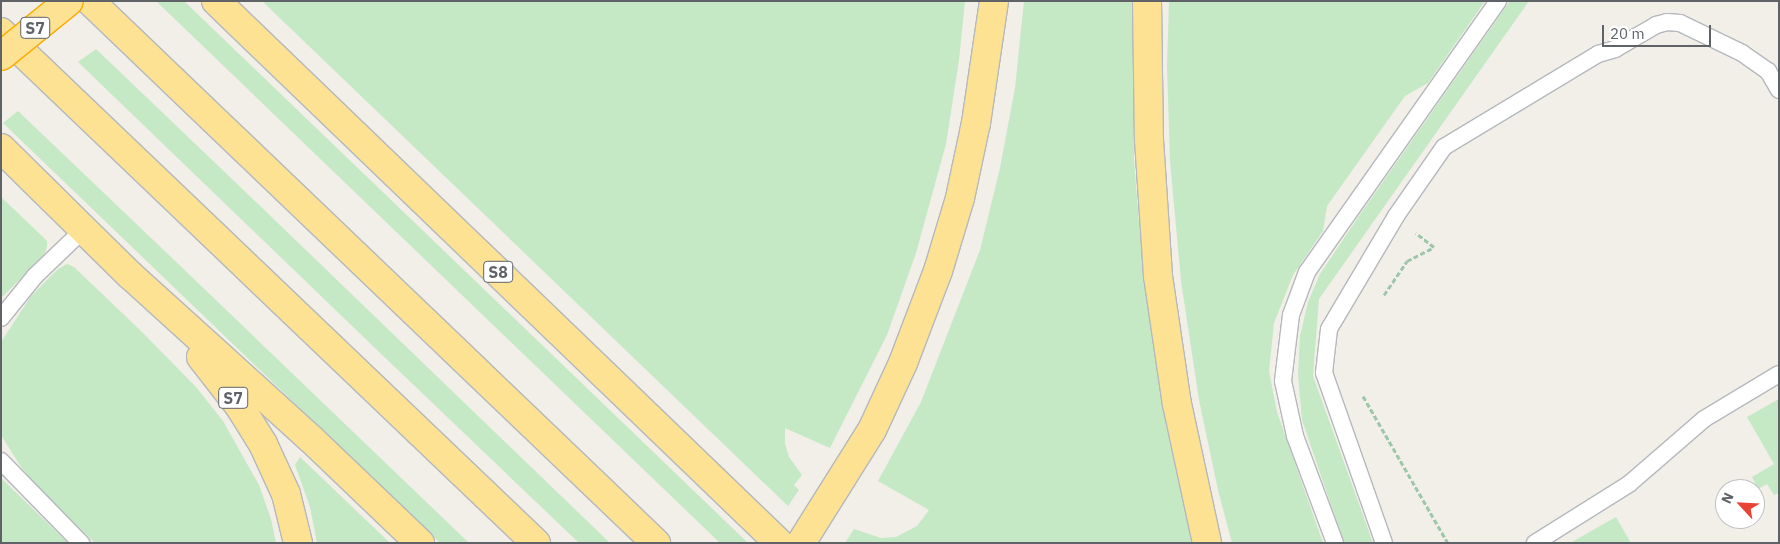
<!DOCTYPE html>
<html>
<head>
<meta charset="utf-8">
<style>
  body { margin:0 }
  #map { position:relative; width:1780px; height:544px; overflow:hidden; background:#f1efe8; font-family:"IBM Plex Sans",sans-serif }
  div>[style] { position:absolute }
  .green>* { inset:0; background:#c5e8c5 }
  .path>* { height:3px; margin-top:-1.5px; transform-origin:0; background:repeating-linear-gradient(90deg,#9cc7a9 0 5px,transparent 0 7.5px) }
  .roads { filter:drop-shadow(1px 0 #b5b8bc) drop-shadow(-1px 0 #b5b8bc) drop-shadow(0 1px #b5b8bc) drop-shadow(0 -1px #b5b8bc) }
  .lane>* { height:16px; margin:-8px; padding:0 8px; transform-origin:8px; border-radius:8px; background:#fff }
  .highway>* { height:28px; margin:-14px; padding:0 14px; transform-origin:14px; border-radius:14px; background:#fde293 }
  .bridges { filter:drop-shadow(1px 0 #f9ab00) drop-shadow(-1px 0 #f9ab00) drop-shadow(0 1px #f9ab00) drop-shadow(0 -1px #f9ab00) }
  .highway-bridge>* { height:28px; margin:-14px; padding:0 14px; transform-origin:14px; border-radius:14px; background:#fde293 }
  span { translate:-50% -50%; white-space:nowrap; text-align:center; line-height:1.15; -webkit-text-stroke:4px #fff; paint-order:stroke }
  .shield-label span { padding:1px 4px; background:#fff; border:1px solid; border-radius:4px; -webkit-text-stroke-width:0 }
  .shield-label { font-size:16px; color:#5f6368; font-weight:700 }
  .frame { position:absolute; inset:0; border:2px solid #5f6368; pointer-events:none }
  .north { position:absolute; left:1715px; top:479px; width:50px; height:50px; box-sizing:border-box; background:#fff; border:1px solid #bfc1c3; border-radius:50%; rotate:295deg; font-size:14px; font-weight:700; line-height:20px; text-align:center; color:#5f6368 }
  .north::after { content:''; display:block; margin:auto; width:18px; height:22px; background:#ea4335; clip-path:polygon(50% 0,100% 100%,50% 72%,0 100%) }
  .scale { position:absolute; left:1602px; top:25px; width:109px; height:22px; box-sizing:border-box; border:2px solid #5f6368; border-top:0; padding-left:6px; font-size:15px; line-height:18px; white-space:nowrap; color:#5f6368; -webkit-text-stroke:4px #fff; paint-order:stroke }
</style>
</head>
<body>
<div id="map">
  <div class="green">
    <div style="clip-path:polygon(156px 1px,184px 1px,748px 543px,720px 543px)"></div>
    <div style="clip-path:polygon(262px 1px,965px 1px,959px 60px,946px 144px,916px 253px,887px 335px,830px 448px,785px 428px,785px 444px,789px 457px,802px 475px,794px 485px,799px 490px,788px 506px)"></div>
    <div style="clip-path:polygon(1024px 1px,1133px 1px,1134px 160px,1140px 235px,1166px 426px,1194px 543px,845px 543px,854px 529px,881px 538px,896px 537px,917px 526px,929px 510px,878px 481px,921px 402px,980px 250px,1000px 168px,1015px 88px)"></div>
    <div style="clip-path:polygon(1169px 1px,1485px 1px,1428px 83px,1405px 96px,1327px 206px,1323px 231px,1293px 275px,1274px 323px,1269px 371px,1277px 412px,1323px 543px,1232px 543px,1218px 490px,1199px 400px,1181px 281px,1170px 161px,1167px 65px)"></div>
    <div style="clip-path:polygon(1510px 1px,1529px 1px,1319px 299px,1313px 376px,1373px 543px,1344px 543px,1302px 420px,1298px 375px,1300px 336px,1308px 302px,1320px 274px,1359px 216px)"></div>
    <div style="clip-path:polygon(96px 49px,257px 203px,610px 543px,579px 543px,376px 349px,78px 62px)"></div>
    <div style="clip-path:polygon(18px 111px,171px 257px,469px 543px,440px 543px,3px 123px)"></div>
    <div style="clip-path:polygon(1px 197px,42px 236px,47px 241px,47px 246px,44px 256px,1px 298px)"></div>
    <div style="clip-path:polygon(67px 264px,74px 267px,142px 332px,196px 387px,223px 421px,259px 485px,271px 519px,276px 543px,95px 543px,36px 485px,21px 467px,1px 435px,1px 342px,31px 296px,58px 269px)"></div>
    <div style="clip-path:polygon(1779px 399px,1779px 493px,1774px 495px,1767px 484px,1758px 489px,1752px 477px,1774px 464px,1747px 417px)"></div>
    <div style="clip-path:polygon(300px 457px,390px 543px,317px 543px,310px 507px,295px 465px)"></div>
    <div style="clip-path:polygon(1px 478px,68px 543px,1px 543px)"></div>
    <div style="clip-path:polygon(1616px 517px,1631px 543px,1571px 543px,1572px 542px)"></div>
  </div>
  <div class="path">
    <div style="left:1384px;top:295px;width:41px;rotate:-55.9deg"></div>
    <div style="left:1407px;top:261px;width:30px;rotate:-27deg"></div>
    <div style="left:1434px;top:247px;width:23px;rotate:-142deg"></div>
    <div style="left:1363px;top:396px;width:170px;rotate:60deg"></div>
  </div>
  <div class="roads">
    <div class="lane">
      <div style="left:1px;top:318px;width:54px;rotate:-51deg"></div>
      <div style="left:35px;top:276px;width:68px;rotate:-43.8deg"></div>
      <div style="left:1px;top:461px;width:115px;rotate:45.7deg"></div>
      <div style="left:1335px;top:543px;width:114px;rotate:-110.5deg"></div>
      <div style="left:1295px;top:436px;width:56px;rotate:-102.3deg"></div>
      <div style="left:1283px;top:381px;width:66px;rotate:-83.1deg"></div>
      <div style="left:1291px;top:315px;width:46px;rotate:-69.6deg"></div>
      <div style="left:1307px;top:272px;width:332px;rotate:-54.8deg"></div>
      <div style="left:1384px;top:543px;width:180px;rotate:-109.4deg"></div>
      <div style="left:1324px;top:373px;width:44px;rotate:-83.5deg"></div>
      <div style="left:1329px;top:329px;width:131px;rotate:-59.3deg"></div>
      <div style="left:1396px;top:216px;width:84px;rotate:-55.2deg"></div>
      <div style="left:1444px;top:147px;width:180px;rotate:-31.1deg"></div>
      <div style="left:1598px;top:54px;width:18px;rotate:-16deg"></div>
      <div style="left:1615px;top:49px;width:48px;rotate:-30.3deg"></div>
      <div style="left:1656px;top:25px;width:11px;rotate:-15deg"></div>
      <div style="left:1667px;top:22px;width:13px;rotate:4deg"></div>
      <div style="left:1680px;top:23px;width:69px;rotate:25.8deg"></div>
      <div style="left:1742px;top:53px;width:32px;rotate:35deg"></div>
      <div style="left:1768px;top:71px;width:22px;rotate:60deg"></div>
      <div style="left:1535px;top:543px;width:111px;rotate:-32.1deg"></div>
      <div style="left:1629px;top:484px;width:99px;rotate:-40.9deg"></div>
      <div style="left:1704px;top:419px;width:87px;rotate:-31deg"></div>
    </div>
    <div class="highway">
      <div style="left:90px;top:1px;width:784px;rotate:43.76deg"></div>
      <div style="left:216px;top:1px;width:781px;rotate:43.91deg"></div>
      <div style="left:1147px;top:1px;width:139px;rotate:89.2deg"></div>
      <div style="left:1149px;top:140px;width:136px;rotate:86.2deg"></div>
      <div style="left:1158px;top:276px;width:129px;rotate:81.6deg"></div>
      <div style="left:1177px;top:404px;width:142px;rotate:77.8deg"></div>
      <div style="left:1px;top:32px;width:740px;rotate:43.69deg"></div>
      <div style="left:1px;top:148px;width:181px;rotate:44.6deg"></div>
      <div style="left:130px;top:275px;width:244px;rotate:42.2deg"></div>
      <div style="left:311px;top:439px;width:151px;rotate:43.7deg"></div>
      <div style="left:201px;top:357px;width:63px;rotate:52deg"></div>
      <div style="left:240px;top:407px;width:44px;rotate:58.1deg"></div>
      <div style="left:263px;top:444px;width:55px;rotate:65.3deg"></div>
      <div style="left:286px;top:494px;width:50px;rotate:76.2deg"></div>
      <div style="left:801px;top:543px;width:133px;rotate:-57.9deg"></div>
      <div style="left:872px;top:430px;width:74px;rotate:-65.2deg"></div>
      <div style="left:903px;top:363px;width:98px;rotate:-69.2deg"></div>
      <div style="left:938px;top:271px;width:76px;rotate:-73.2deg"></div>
      <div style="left:960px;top:198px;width:77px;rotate:-78deg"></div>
      <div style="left:976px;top:123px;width:123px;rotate:-81.6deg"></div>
    </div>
  </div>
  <div class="bridges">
    <div class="highway-bridge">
      <div style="left:1px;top:56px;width:87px;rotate:-39deg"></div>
    </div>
  </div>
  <div class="shield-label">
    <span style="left:35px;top:28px">S7</span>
    <span style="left:498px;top:272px">S8</span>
    <span style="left:233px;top:398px">S7</span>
  </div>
  <div class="frame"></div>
  <div class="north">N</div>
  <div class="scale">20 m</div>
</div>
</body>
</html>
